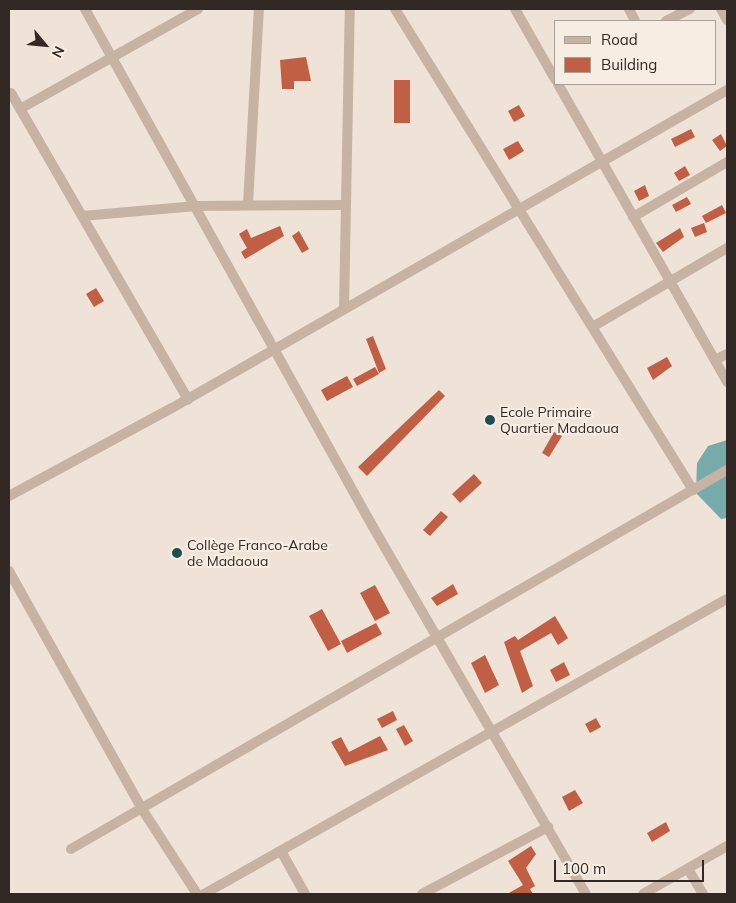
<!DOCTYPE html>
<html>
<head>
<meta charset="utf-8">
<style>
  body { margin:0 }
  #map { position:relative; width:736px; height:903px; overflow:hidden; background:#efe3d7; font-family:Mulish,sans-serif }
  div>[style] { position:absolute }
  .water>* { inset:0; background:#77aaab }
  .building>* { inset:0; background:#c05f44 }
  .minor>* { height:10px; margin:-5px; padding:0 5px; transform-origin:5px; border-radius:5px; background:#c6b3a4 }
  .dots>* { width:14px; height:14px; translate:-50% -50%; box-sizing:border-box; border:2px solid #f7ede2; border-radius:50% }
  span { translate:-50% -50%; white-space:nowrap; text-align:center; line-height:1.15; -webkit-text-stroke:4px #f7ede2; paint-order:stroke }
  .poi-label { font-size:14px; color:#322925 }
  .left { translate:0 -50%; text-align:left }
  .frame { position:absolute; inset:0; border:10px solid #322925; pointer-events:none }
  .legend { position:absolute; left:554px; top:20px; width:162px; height:65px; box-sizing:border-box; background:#f7ede2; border:1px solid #a89f96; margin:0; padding:6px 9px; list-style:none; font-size:15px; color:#322925 }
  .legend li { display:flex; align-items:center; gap:10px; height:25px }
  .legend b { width:25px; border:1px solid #a89f96 }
  .north { position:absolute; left:20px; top:20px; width:50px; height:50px; -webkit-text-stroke:4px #f7ede2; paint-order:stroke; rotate:118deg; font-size:14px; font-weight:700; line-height:20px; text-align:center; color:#322925 }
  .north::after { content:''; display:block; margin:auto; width:18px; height:22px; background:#322925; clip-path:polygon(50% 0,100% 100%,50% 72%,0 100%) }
  .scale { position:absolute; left:554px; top:860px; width:150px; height:22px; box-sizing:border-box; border:2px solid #322925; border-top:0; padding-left:6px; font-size:15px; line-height:18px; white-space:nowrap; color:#322925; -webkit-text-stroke:4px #f7ede2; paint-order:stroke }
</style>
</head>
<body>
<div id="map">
  <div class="water">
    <div style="clip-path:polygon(727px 440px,727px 518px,721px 519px,696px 493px,697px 463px,708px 446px)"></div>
  </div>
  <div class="building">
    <div style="clip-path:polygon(306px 57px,311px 81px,294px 81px,294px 89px,282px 89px,280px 60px)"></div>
    <div style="clip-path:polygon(394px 80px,410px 80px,410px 123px,394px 123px)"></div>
    <div style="clip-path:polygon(519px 105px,525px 116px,514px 122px,508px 111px)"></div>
    <div style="clip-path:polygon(691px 129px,695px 137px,675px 147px,671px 139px)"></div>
    <div style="clip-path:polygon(721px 134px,727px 146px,720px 151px,712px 140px)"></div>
    <div style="clip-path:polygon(518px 141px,524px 151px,509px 160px,503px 149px)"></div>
    <div style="clip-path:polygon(685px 166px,690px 175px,679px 181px,674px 173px)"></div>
    <div style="clip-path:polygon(645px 185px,649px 196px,639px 201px,634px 191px)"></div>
    <div style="clip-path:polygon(687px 197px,691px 204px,676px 212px,672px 205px)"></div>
    <div style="clip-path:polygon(722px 205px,726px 213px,706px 223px,702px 216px)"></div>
    <div style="clip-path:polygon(704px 223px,707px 232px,695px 237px,691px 228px)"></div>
    <div style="clip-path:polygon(280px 226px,284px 236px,245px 259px,241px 252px,247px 248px,239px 234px,247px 229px,251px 238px)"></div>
    <div style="clip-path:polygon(680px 228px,684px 237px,663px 252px,656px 243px)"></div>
    <div style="clip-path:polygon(299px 231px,309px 249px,302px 253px,292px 236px)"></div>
    <div style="clip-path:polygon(96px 288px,104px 301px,94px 307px,86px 294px)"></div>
    <div style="clip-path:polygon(373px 336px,386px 369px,379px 373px,366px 339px)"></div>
    <div style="clip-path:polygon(667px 357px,672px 366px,653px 380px,647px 368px)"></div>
    <div style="clip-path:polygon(375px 367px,379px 374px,357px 386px,353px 379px)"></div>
    <div style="clip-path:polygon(347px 376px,353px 387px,327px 401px,321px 390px)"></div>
    <div style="clip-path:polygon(439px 390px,445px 396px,367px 476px,358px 467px)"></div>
    <div style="clip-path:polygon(554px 432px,562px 436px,549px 457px,542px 453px)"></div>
    <div style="clip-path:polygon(474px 474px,482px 483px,460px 503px,452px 494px)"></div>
    <div style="clip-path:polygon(441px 511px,448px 517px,430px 536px,423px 530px)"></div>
    <div style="clip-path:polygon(453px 584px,458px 594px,437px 606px,431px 598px)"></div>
    <div style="clip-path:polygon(375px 585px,390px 613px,375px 621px,360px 593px)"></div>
    <div style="clip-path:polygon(322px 609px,341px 644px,328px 651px,309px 616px)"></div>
    <div style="clip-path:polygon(555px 616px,568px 638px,558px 645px,551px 633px,520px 651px,533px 686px,522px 693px,504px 642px,515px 636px,518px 640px)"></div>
    <div style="clip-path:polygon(376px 623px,382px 634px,347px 653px,341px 641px)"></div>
    <div style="clip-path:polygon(485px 655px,499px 685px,485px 693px,471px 663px)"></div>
    <div style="clip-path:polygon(564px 662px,570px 675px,556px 682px,550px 670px)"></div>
    <div style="clip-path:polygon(393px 711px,397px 720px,382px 728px,377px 719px)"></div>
    <div style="clip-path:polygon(596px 718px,601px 727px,590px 733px,585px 724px)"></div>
    <div style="clip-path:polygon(404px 725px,413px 741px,405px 746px,396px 729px)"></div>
    <div style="clip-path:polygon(380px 736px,388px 750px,345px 766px,331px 742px,341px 737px,349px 752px)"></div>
    <div style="clip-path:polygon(575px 790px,583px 803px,569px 811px,562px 797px)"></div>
    <div style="clip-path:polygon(666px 822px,670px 831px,652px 842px,647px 833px)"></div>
    <div style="clip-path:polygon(531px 846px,536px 854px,526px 868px,535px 886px,530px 889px,533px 894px,507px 894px,523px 885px,508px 861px)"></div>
  </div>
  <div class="minor">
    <div style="left:85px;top:9px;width:593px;rotate:60.93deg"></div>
    <div style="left:373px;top:527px;width:424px;rotate:59.9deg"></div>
    <div style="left:395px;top:9px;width:566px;rotate:58.22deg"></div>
    <div style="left:515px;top:9px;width:81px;rotate:60.3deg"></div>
    <div style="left:629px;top:9px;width:13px;rotate:63deg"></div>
    <div style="left:721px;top:9px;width:13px;rotate:61deg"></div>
    <div style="left:666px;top:21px;width:27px;rotate:-27deg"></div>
    <div style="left:558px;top:84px;width:343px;rotate:60.4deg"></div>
    <div style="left:11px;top:93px;width:354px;rotate:60deg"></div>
    <div style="left:20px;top:109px;width:204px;rotate:-29.3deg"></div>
    <div style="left:248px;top:204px;width:195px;rotate:-86.8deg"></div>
    <div style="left:82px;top:216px;width:115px;rotate:-5deg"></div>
    <div style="left:197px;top:206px;width:148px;rotate:-0.4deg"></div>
    <div style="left:633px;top:217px;width:109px;rotate:-30.3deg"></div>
    <div style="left:344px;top:309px;width:300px;rotate:-88.9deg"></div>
    <div style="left:594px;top:326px;width:154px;rotate:-30.4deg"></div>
    <div style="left:715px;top:360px;width:13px;rotate:-27deg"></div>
    <div style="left:9px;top:496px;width:185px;rotate:-28.4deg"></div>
    <div style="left:172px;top:408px;width:640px;rotate:-29.81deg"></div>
    <div style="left:9px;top:571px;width:273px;rotate:60.8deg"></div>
    <div style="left:142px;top:809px;width:101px;rotate:57.1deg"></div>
    <div style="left:71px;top:849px;width:758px;rotate:-30.02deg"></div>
    <div style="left:281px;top:851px;width:49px;rotate:60.8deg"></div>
    <div style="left:688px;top:869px;width:29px;rotate:59deg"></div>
    <div style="left:204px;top:894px;width:600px;rotate:-29.43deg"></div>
    <div style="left:422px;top:894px;width:143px;rotate:-28deg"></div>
    <div style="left:643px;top:894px;width:97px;rotate:-29.7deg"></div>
  </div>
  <div class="dots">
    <div style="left:490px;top:420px;background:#1d4f51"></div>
    <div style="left:177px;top:553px;background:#1d4f51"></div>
  </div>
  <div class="poi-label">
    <span class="left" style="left:500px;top:420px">Ecole Primaire<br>Quartier Madaoua</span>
    <span class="left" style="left:187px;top:553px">Collège Franco-Arabe<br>de Madaoua</span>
  </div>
  <div class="frame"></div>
  <ul class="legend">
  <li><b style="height:6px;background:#c6b3a4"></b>Road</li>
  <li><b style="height:14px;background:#c05f44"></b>Building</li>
  </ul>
  <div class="north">N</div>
  <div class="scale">100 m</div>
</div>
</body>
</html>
